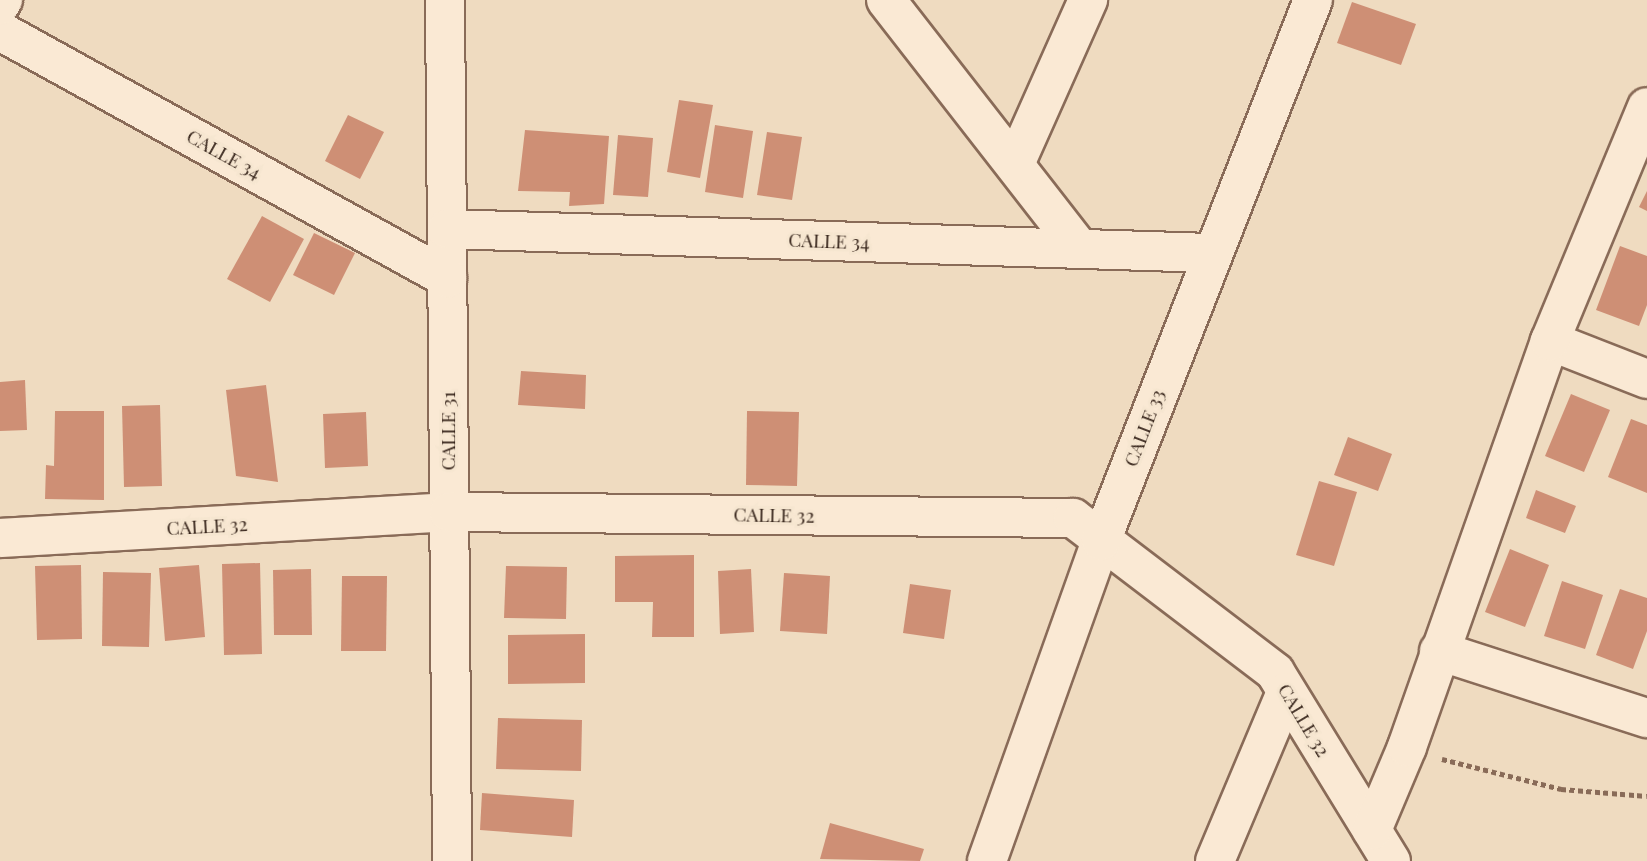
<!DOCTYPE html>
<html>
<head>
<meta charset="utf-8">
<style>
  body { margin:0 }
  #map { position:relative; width:1647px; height:861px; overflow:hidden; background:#efdbc0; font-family:"Playfair Display",serif }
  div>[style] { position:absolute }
  .building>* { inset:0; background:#ce8f75 }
  .path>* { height:4.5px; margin-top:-2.25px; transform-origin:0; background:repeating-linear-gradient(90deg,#896b58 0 5px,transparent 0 8.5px) }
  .roads { filter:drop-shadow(2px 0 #896b58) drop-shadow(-2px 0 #896b58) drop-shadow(0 2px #896b58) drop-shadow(0 -2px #896b58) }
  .street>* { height:38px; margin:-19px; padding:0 19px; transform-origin:19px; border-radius:19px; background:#fae9d4 }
  .secondary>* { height:38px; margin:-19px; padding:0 19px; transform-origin:19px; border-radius:19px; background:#fae9d4 }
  span { translate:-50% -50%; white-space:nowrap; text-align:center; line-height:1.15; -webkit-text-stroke:6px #f6e6d0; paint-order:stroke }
  .street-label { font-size:19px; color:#38261c }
</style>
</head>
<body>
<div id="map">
  <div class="building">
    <div style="clip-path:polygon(1352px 2px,1416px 24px,1401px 65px,1337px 43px)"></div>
    <div style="clip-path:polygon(679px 100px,713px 105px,700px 178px,667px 172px)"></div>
    <div style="clip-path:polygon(348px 115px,384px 132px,360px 179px,325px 161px)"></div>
    <div style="clip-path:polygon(715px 125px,753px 131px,743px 198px,705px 192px)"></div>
    <div style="clip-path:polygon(525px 130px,609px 136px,604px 204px,569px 206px,570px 192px,518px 191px)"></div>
    <div style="clip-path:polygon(767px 132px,802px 137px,792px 200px,757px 195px)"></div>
    <div style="clip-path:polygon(618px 135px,653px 138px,648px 197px,613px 195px)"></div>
    <div style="clip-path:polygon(1647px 191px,1647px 211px,1639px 207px)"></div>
    <div style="clip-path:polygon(262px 216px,304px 239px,270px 302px,227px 279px)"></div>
    <div style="clip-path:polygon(314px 233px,355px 253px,334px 295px,293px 275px)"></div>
    <div style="clip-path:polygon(1620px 246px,1647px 256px,1647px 305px,1639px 326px,1596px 310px)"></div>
    <div style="clip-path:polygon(521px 371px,586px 375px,585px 409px,518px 405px)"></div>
    <div style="clip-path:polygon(25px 380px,27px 430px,0 431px,0 382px)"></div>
    <div style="clip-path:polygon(266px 385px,278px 482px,236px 476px,226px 390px)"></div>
    <div style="clip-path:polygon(1571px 394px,1610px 410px,1584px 472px,1545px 456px)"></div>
    <div style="clip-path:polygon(160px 405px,162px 486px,124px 487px,122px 406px)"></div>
    <div style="clip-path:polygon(55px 411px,104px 411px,104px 500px,45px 499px,46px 465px,54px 466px)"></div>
    <div style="clip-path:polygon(747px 411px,799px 412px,797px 486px,746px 485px)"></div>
    <div style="clip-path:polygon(366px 412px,368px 466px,325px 468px,323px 414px)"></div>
    <div style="clip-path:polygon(1631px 419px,1647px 425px,1647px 493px,1608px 477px)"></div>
    <div style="clip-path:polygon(1348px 437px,1392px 454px,1378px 491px,1334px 475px)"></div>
    <div style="clip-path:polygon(1319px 481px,1357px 492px,1334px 566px,1296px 555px)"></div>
    <div style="clip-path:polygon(1536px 490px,1576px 506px,1565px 533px,1526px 518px)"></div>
    <div style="clip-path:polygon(1510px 549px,1549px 565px,1525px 627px,1485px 612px)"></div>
    <div style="clip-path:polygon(694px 555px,694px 637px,652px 637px,653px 602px,615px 602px,615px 556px)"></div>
    <div style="clip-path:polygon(260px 563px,262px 654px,224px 655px,222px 564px)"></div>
    <div style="clip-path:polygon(81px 565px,82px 639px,37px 640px,35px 566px)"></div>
    <div style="clip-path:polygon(199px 565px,205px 637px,165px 641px,159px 568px)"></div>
    <div style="clip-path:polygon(506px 566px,567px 567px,566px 619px,504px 618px)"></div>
    <div style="clip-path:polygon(311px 569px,312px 635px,274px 635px,273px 570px)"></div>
    <div style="clip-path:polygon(751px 569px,754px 632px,720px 634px,718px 571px)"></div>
    <div style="clip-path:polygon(103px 572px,151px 573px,149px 647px,102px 646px)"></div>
    <div style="clip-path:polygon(784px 573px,830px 576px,827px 634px,780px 631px)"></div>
    <div style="clip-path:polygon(342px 576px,387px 576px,386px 651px,341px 651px)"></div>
    <div style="clip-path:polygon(1562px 581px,1603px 595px,1585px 649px,1544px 636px)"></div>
    <div style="clip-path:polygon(910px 584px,951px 590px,944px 639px,903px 633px)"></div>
    <div style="clip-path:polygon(1620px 589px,1647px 598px,1647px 631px,1633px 669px,1596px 655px)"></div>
    <div style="clip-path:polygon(585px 634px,585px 683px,508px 684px,508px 635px)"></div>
    <div style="clip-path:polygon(498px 718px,582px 720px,581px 771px,496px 769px)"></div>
    <div style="clip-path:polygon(482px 793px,574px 800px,572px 837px,480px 830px)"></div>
    <div style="clip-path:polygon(830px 823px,924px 849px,920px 861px,820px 859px)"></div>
  </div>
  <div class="path">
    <div style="left:1442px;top:759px;width:123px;rotate:14.1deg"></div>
    <div style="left:1561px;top:789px;width:86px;rotate:4.7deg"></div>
  </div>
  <div class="roads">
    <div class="street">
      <div style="left:445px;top:0;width:861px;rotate:89.53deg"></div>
      <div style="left:886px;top:0;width:314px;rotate:52.1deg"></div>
      <div style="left:0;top:31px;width:511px;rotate:28.92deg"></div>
      <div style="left:1015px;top:164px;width:180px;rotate:-66deg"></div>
      <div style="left:447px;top:229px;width:763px;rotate:1.8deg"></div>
      <div style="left:1550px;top:341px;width:104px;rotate:21.4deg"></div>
      <div style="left:0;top:538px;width:450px;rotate:-3.3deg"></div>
      <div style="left:449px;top:512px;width:624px;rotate:0.55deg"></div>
      <div style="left:1073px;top:518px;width:254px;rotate:37.3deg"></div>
      <div style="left:1275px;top:672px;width:222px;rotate:58.5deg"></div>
      <div style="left:1439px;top:651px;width:219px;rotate:17.9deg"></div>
      <div style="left:1372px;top:830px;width:90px;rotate:-67.1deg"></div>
      <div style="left:1407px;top:747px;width:430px;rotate:-70.6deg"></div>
      <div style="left:1550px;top:341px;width:253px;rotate:-67.5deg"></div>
      <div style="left:987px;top:861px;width:340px;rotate:-70.4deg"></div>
      <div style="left:1101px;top:541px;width:581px;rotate:-68.6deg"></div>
      <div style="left:1215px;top:861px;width:183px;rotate:-67.2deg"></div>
    </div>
    <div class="secondary">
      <div style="left:0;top:5px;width:6px;rotate:-59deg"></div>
    </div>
  </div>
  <div class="street-label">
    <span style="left:224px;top:154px;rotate:29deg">CALLE 34</span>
    <span style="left:829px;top:241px;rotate:2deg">CALLE 34</span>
    <span style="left:1144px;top:428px;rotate:-69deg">CALLE 33</span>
    <span style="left:448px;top:431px;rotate:-90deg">CALLE 31</span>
    <span style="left:774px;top:515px;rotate:1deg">CALLE 32</span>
    <span style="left:207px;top:526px;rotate:-3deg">CALLE 32</span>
    <span style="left:1304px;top:720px;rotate:59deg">CALLE 32</span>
  </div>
</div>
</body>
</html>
